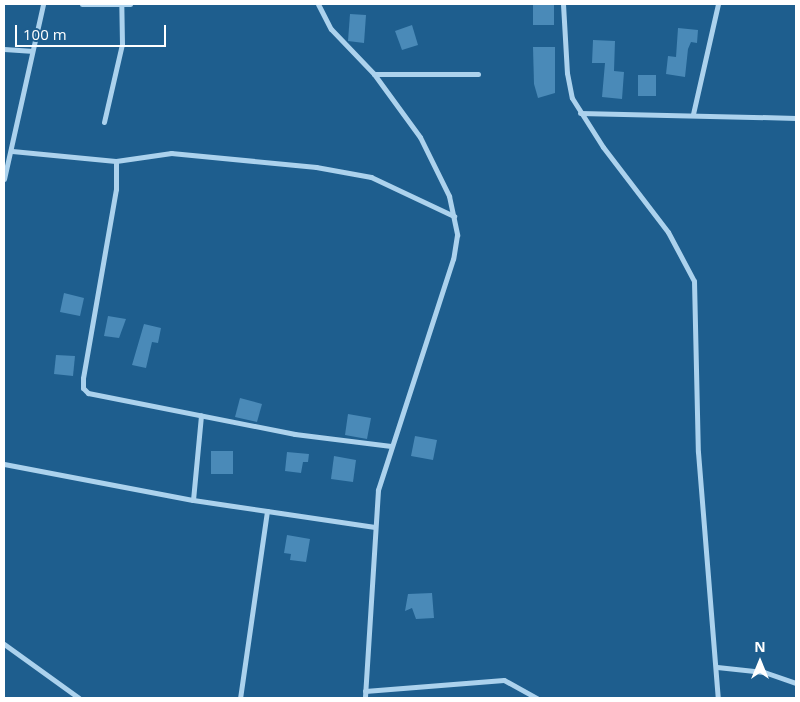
<!DOCTYPE html>
<html>
<head>
<meta charset="utf-8">
<style>
  body { margin:0 }
  #map { position:relative; width:800px; height:702px; overflow:hidden; background:#1e5e8e; font-family:"Open Sans",sans-serif }
  div>[style] { position:absolute }
  .building>* { inset:0; background:#4a8ab8 }
  .street>* { height:5px; margin:-2.5px; padding:0 2.5px; transform-origin:2.5px; border-radius:2.5px; background:#acd2ed }
  span { translate:-50% -50%; white-space:nowrap; text-align:center; line-height:1.15; -webkit-text-stroke:5px #1e5e8e; paint-order:stroke }
  .frame { position:absolute; inset:0; border:5px solid #fff; pointer-events:none }
  .north { position:absolute; left:735px; top:637px; width:50px; height:50px; -webkit-text-stroke:4px #1e5e8e; paint-order:stroke; rotate:0deg; font-size:14px; font-weight:700; line-height:20px; text-align:center; color:#fff }
  .north::after { content:''; display:block; margin:auto; width:18px; height:22px; background:#fff; clip-path:polygon(50% 0,100% 100%,50% 72%,0 100%) }
  .scale { position:absolute; left:15px; top:25px; width:151px; height:22px; box-sizing:border-box; border:2px solid #fff; border-top:0; padding-left:6px; font-size:15px; line-height:18px; white-space:nowrap; color:#fff; -webkit-text-stroke:4px #1e5e8e; paint-order:stroke }
</style>
</head>
<body>
<div id="map">
  <div class="building">
    <div style="clip-path:polygon(533px 4px,554px 4px,554px 25px,533px 25px)"></div>
    <div style="clip-path:polygon(350px 14px,366px 15px,364px 43px,348px 41px)"></div>
    <div style="clip-path:polygon(412px 25px,418px 45px,402px 50px,395px 31px)"></div>
    <div style="clip-path:polygon(678px 28px,698px 30px,697px 43px,691px 42px,688px 49px,685px 77px,666px 74px,668px 56px,676px 57px)"></div>
    <div style="clip-path:polygon(593px 40px,615px 41px,614px 71px,624px 72px,622px 99px,602px 97px,605px 63px,592px 63px)"></div>
    <div style="clip-path:polygon(533px 47px,555px 47px,555px 93px,538px 98px,534px 84px)"></div>
    <div style="clip-path:polygon(638px 75px,656px 75px,656px 96px,638px 96px)"></div>
    <div style="clip-path:polygon(64px 293px,84px 298px,80px 316px,60px 312px)"></div>
    <div style="clip-path:polygon(108px 316px,126px 319px,119px 338px,104px 336px)"></div>
    <div style="clip-path:polygon(144px 324px,161px 328px,158px 343px,152px 342px,146px 368px,132px 365px)"></div>
    <div style="clip-path:polygon(56px 355px,75px 356px,73px 376px,54px 374px)"></div>
    <div style="clip-path:polygon(240px 398px,262px 404px,257px 422px,235px 417px)"></div>
    <div style="clip-path:polygon(348px 414px,371px 418px,367px 439px,345px 435px)"></div>
    <div style="clip-path:polygon(415px 436px,437px 440px,433px 460px,411px 456px)"></div>
    <div style="clip-path:polygon(211px 451px,233px 451px,233px 474px,211px 474px)"></div>
    <div style="clip-path:polygon(287px 452px,309px 454px,308px 462px,303px 462px,301px 473px,285px 471px)"></div>
    <div style="clip-path:polygon(334px 456px,356px 460px,353px 482px,331px 479px)"></div>
    <div style="clip-path:polygon(287px 535px,310px 539px,306px 562px,290px 560px,291px 554px,284px 553px)"></div>
    <div style="clip-path:polygon(432px 593px,434px 618px,416px 619px,412px 608px,405px 611px,408px 594px)"></div>
  </div>
  <div class="street">
    <div style="left:82px;top:4px;width:48px"></div>
    <div style="left:318px;top:4px;width:28px;rotate:63deg"></div>
    <div style="left:331px;top:29px;width:62px;rotate:46.3deg"></div>
    <div style="left:374px;top:74px;width:78px;rotate:53.9deg"></div>
    <div style="left:420px;top:137px;width:66px;rotate:63.8deg"></div>
    <div style="left:449px;top:196px;width:40px;rotate:78deg"></div>
    <div style="left:457px;top:235px;width:24px;rotate:99deg"></div>
    <div style="left:453px;top:259px;width:243px;rotate:108deg"></div>
    <div style="left:378px;top:490px;width:208px;rotate:93.6deg"></div>
    <div style="left:563px;top:4px;width:69px;rotate:86.7deg"></div>
    <div style="left:567px;top:73px;width:25px;rotate:79deg"></div>
    <div style="left:572px;top:98px;width:58px;rotate:57.7deg"></div>
    <div style="left:603px;top:147px;width:107px;rotate:52.6deg"></div>
    <div style="left:668px;top:232px;width:55px;rotate:62deg"></div>
    <div style="left:694px;top:281px;width:171px;rotate:88.7deg"></div>
    <div style="left:698px;top:452px;width:247px;rotate:85.4deg"></div>
    <div style="left:4px;top:49px;width:26px;rotate:4deg"></div>
    <div style="left:374px;top:74px;width:104px"></div>
    <div style="left:580px;top:113px;width:216px;rotate:1.3deg"></div>
    <div style="left:693px;top:114px;width:113px;rotate:-77.2deg"></div>
    <div style="left:104px;top:122px;width:80px;rotate:-77deg"></div>
    <div style="left:122px;top:44px;width:39px;rotate:-91deg"></div>
    <div style="left:12px;top:151px;width:104px;rotate:5.5deg"></div>
    <div style="left:4px;top:179px;width:179px;rotate:-77.4deg"></div>
    <div style="left:391px;top:446px;width:97px;rotate:-172.9deg"></div>
    <div style="left:295px;top:434px;width:211px;rotate:-168.8deg"></div>
    <div style="left:88px;top:393px;width:7px;rotate:-135deg"></div>
    <div style="left:83px;top:388px;width:10px;rotate:-90deg"></div>
    <div style="left:83px;top:378px;width:192px;rotate:-80.1deg"></div>
    <div style="left:116px;top:189px;width:28px;rotate:-90deg"></div>
    <div style="left:116px;top:161px;width:56px;rotate:-8.3deg"></div>
    <div style="left:171px;top:153px;width:146px;rotate:5.5deg"></div>
    <div style="left:316px;top:167px;width:56px;rotate:10.3deg"></div>
    <div style="left:371px;top:177px;width:92px;rotate:25.2deg"></div>
    <div style="left:4px;top:464px;width:192px;rotate:10.8deg"></div>
    <div style="left:193px;top:500px;width:75px;rotate:8.5deg"></div>
    <div style="left:267px;top:511px;width:189px;rotate:98.2deg"></div>
    <div style="left:193px;top:500px;width:85px;rotate:-84.6deg"></div>
    <div style="left:267px;top:511px;width:109px;rotate:8.4deg"></div>
    <div style="left:4px;top:644px;width:92px;rotate:35.8deg"></div>
    <div style="left:717px;top:667px;width:47px;rotate:6.1deg"></div>
    <div style="left:764px;top:672px;width:34px;rotate:19deg"></div>
    <div style="left:365px;top:691px;width:139px;rotate:-4.5deg"></div>
    <div style="left:504px;top:680px;width:38px;rotate:29deg"></div>
  </div>
  <div class="frame"></div>
  <div class="north">N</div>
  <div class="scale">100 m</div>
</div>
</body>
</html>
